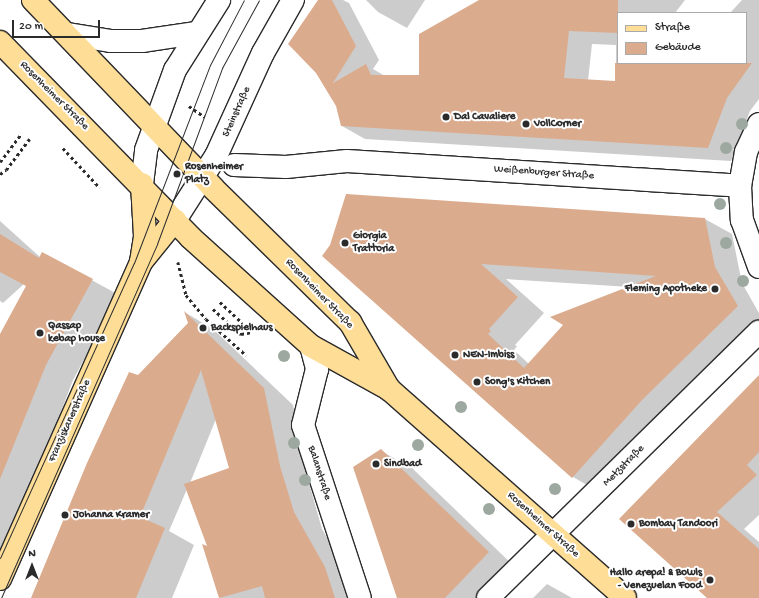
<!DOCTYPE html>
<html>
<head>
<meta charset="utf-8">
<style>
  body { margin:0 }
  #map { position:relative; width:759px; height:598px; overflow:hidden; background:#fff; font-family:"Gochi Hand",sans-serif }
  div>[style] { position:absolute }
  .shadow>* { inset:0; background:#0003 }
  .building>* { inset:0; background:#dbab8d }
  .path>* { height:2.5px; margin-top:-1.25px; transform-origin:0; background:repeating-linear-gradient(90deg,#2b2b2b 0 3px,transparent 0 6px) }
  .roads { filter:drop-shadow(1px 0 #2b2b2b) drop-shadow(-1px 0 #2b2b2b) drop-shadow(0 1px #2b2b2b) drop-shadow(0 -1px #2b2b2b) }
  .minor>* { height:22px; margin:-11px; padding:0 11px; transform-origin:11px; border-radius:11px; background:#fff }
  .major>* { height:22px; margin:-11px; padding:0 11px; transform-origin:11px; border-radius:11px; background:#fedd96 }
  .tram>* { height:1px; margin:-0.5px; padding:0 0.5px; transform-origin:0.5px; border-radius:0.5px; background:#2b2b2b }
  .trees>* { width:12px; height:12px; margin:-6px; border-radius:50%; background:#9da9a0 }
  .dots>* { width:11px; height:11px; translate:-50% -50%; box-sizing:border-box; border:2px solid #fff; border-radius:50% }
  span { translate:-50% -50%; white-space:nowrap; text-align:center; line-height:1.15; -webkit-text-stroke:4px #fff; paint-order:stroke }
  .street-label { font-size:11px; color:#2b2b2b }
  .poi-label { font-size:11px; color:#2b2b2b; font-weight:700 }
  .left { translate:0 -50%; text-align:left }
  .right { translate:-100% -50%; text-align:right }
  .legend { position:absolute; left:617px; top:12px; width:130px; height:52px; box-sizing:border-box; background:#fff; border:1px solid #aaa; margin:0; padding:5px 7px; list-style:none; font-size:12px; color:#2b2b2b }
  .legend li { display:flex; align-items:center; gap:8px; height:20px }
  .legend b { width:20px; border:1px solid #aaa }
  .north { position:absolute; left:12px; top:546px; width:40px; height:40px; -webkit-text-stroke:3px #fff; paint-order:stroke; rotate:0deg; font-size:11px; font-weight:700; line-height:16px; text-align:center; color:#2b2b2b }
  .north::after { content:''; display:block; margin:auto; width:14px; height:18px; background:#2b2b2b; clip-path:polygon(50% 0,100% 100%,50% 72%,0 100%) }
  .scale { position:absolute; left:12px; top:20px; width:88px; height:18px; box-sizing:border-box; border:2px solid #2b2b2b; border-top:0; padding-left:5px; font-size:12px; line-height:14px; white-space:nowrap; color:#2b2b2b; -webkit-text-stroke:3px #fff; paint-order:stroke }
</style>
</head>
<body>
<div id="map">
  <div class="shadow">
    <div style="clip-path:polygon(evenodd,319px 0,343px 0,349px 3px,379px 60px,373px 69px,385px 76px,420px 76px,481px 0,685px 0,675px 13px,618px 13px,618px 63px,746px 63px,746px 13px,730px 13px,742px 0,759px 0,759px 99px,750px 111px,731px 161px,365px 139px,342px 126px,319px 0,592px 44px,616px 45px,616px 82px,588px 81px,592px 44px)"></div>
    <div style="clip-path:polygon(366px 0,425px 0,407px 28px,378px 12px)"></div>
    <div style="clip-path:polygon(evenodd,705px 219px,732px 234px,742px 283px,759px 313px,759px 327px,599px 492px,573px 477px,323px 255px,705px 219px,506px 279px,630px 287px,529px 364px,514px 350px,517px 346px,515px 345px,544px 313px,506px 279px)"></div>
    <div style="clip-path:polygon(0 221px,40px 257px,42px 253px,119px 295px,73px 380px,50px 441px,0 558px,0 336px,27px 286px,24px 284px,3px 303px,0 301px)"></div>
    <div style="clip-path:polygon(evenodd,186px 313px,213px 329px,293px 405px,309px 483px,322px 529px,354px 584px,358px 598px,220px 598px,203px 546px,209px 548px,187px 489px,169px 531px,194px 545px,172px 598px,33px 598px,138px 376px,189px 323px,186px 313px,216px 419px,231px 469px,190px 483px,216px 419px)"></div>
    <div style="clip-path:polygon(759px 377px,759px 515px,744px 529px,759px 542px,759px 598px,709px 598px,621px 519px)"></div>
    <div style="clip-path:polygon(381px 451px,412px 468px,518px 570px,492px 598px,398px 598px)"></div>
    <div style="clip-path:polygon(547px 584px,572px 598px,533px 598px)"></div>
  </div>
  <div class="building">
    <div style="clip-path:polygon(318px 0,332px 0,356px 46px,333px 83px,366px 64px,371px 75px,419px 75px,419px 34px,479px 0,618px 0,618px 33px,569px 31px,564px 78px,615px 81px,615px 63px,752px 63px,727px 98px,708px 148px,341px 126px,336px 106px,316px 73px,288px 44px)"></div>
    <div style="clip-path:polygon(evenodd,346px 194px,705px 218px,715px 267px,738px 306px,642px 400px,572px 478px,322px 256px,330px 245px,346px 194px,481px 264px,656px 276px,550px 317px,563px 325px,524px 368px,488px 334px,491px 331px,489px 329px,518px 297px,481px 264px)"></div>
    <div style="clip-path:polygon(0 234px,39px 258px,42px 252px,93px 279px,46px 365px,0 479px,0 334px,26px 286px,0 272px)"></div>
    <div style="clip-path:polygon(184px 311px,264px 388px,280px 466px,294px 512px,325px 567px,335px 598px,265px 598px,262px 586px,219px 598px,202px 544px,207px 546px,184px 484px,229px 468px,201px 370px,140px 517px,165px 528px,136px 598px,31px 598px,87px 463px,129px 372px,138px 375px,188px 323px)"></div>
    <div style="clip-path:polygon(759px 375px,759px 452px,747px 465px,757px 475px,717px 512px,759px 549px,759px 598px,707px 598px,619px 519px)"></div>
    <div style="clip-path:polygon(381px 449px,489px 552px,445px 598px,397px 598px,353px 467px)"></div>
  </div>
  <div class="path">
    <div style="left:189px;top:106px;width:19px;rotate:35deg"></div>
    <div style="left:63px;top:148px;width:54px;rotate:47.2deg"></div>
    <div style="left:0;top:162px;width:36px;rotate:-53deg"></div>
    <div style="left:0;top:174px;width:7px;rotate:-34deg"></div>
    <div style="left:6px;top:170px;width:39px;rotate:-53deg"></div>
    <div style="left:178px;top:262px;width:34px;rotate:76deg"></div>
    <div style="left:186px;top:295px;width:31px;rotate:50deg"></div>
    <div style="left:206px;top:319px;width:54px;rotate:42deg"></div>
    <div style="left:220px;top:302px;width:42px;rotate:43.1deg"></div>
    <div style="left:213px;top:309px;width:38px;rotate:42deg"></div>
    <div style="left:241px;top:334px;width:11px;rotate:-10deg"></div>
  </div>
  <div class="roads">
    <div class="minor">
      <div style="left:68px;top:34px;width:44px;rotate:9.2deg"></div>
      <div style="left:111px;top:41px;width:31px"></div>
      <div style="left:142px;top:41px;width:55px;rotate:-8.4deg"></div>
      <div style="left:759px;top:124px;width:31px;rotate:115deg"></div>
      <div style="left:746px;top:152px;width:35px;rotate:100deg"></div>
      <div style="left:740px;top:186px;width:34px;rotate:87deg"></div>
      <div style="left:742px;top:220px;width:50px;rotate:70.1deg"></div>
      <div style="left:234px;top:165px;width:52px;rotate:2.2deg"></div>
      <div style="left:286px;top:167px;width:61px;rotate:-5.6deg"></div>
      <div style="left:347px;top:161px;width:394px;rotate:3.6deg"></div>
      <div style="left:142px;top:184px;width:34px;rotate:-83deg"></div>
      <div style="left:146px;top:150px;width:85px;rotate:-70.1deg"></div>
      <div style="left:175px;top:70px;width:83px;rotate:-57.8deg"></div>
      <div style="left:175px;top:220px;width:76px;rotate:-57.4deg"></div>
      <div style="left:216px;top:156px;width:113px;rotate:-65.5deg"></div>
      <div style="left:263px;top:53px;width:61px;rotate:-60.5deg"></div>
      <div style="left:311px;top:346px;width:24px;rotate:75deg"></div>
      <div style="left:317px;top:369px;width:58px;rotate:104deg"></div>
      <div style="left:303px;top:425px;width:182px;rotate:71.8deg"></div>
      <div style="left:488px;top:598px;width:380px;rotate:-44.5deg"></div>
    </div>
    <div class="major">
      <div style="left:33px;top:0;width:260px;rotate:46.2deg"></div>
      <div style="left:213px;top:188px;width:192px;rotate:44.4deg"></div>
      <div style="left:350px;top:322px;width:78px;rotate:59.8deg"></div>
      <div style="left:389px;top:389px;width:315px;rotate:41.5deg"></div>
      <div style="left:0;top:42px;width:272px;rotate:45.7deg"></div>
      <div style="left:190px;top:237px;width:163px;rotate:42deg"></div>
      <div style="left:311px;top:346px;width:89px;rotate:28.9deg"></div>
      <div style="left:141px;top:262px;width:54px;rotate:-51deg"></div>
      <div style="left:0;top:579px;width:347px;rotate:-66deg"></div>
      <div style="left:141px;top:262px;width:26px;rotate:-81deg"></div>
      <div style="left:145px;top:236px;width:52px;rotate:-93.3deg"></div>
    </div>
  </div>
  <div class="tram">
    <div style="left:0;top:558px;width:324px;rotate:-65.6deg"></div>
    <div style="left:134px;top:263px;width:212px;rotate:-69deg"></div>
    <div style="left:210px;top:65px;width:73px;rotate:-62.4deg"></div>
    <div style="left:1px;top:598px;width:387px;rotate:-66.2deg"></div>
    <div style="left:157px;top:244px;width:188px;rotate:-69.7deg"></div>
    <div style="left:222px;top:68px;width:77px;rotate:-61.4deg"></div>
  </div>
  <div class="trees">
    <div style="left:742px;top:124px"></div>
    <div style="left:726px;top:148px"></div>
    <div style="left:720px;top:204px"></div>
    <div style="left:726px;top:243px"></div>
    <div style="left:743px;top:281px"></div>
    <div style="left:284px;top:356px"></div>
    <div style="left:461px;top:407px"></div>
    <div style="left:294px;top:443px"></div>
    <div style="left:418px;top:445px"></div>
    <div style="left:305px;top:480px"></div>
    <div style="left:555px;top:489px"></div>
    <div style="left:489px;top:509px"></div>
  </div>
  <div class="dots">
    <div style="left:446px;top:117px;background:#2b2b2b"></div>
    <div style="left:526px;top:124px;background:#2b2b2b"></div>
    <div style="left:177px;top:174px;background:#2b2b2b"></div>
    <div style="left:345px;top:243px;background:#2b2b2b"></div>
    <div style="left:715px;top:289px;background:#2b2b2b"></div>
    <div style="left:203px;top:328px;background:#2b2b2b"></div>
    <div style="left:40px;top:333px;background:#2b2b2b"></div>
    <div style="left:455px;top:355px;background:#2b2b2b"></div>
    <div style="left:477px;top:382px;background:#2b2b2b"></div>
    <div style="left:376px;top:464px;background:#2b2b2b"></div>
    <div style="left:65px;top:515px;background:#2b2b2b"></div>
    <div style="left:631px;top:524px;background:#2b2b2b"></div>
    <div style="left:710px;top:580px;background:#2b2b2b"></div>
  </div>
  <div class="street-label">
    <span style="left:54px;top:96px;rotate:45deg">Rosenheimer Straße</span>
    <span style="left:237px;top:112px;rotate:-66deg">Steinstraße</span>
    <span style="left:544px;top:173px;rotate:4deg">Weißenburger Straße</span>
    <span style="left:319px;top:294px;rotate:46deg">Rosenheimer Straße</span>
    <span style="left:70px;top:421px;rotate:-66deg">Franziskanerstraße</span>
    <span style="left:624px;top:466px;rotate:-45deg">Metzstraße</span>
    <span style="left:319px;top:473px;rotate:72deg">Balanstraße</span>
    <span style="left:543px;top:525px;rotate:42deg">Rosenheimer Straße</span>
  </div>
  <div class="poi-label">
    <span class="left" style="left:454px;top:117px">Dal Cavaliere</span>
    <span class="left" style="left:534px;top:124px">VollCorner</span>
    <span class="left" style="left:185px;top:174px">Rosenheimer<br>Platz</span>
    <span class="left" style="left:353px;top:243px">Giorgia<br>Trattoria</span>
    <span class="right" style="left:707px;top:289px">Fleming Apotheke</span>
    <span class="left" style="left:48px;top:333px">Qassap<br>kebap house</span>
    <span class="left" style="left:211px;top:328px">Backspielhaus</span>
    <span class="left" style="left:463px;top:355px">NEN-Imbiss</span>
    <span class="left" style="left:485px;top:382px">Song's Kitchen</span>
    <span class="left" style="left:384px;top:464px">Sindbad</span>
    <span class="left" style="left:73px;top:515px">Johanna Kramer</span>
    <span class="left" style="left:639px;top:524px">Bombay Tandoori</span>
    <span class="right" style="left:702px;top:580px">Hallo arepa! &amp; Bowls<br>- Venezuelan Food</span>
  </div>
  <ul class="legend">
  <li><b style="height:5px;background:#fedd96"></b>Straße</li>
  <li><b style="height:11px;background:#dbab8d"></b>Gebäude</li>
  </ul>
  <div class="north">N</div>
  <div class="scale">20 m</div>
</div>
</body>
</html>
